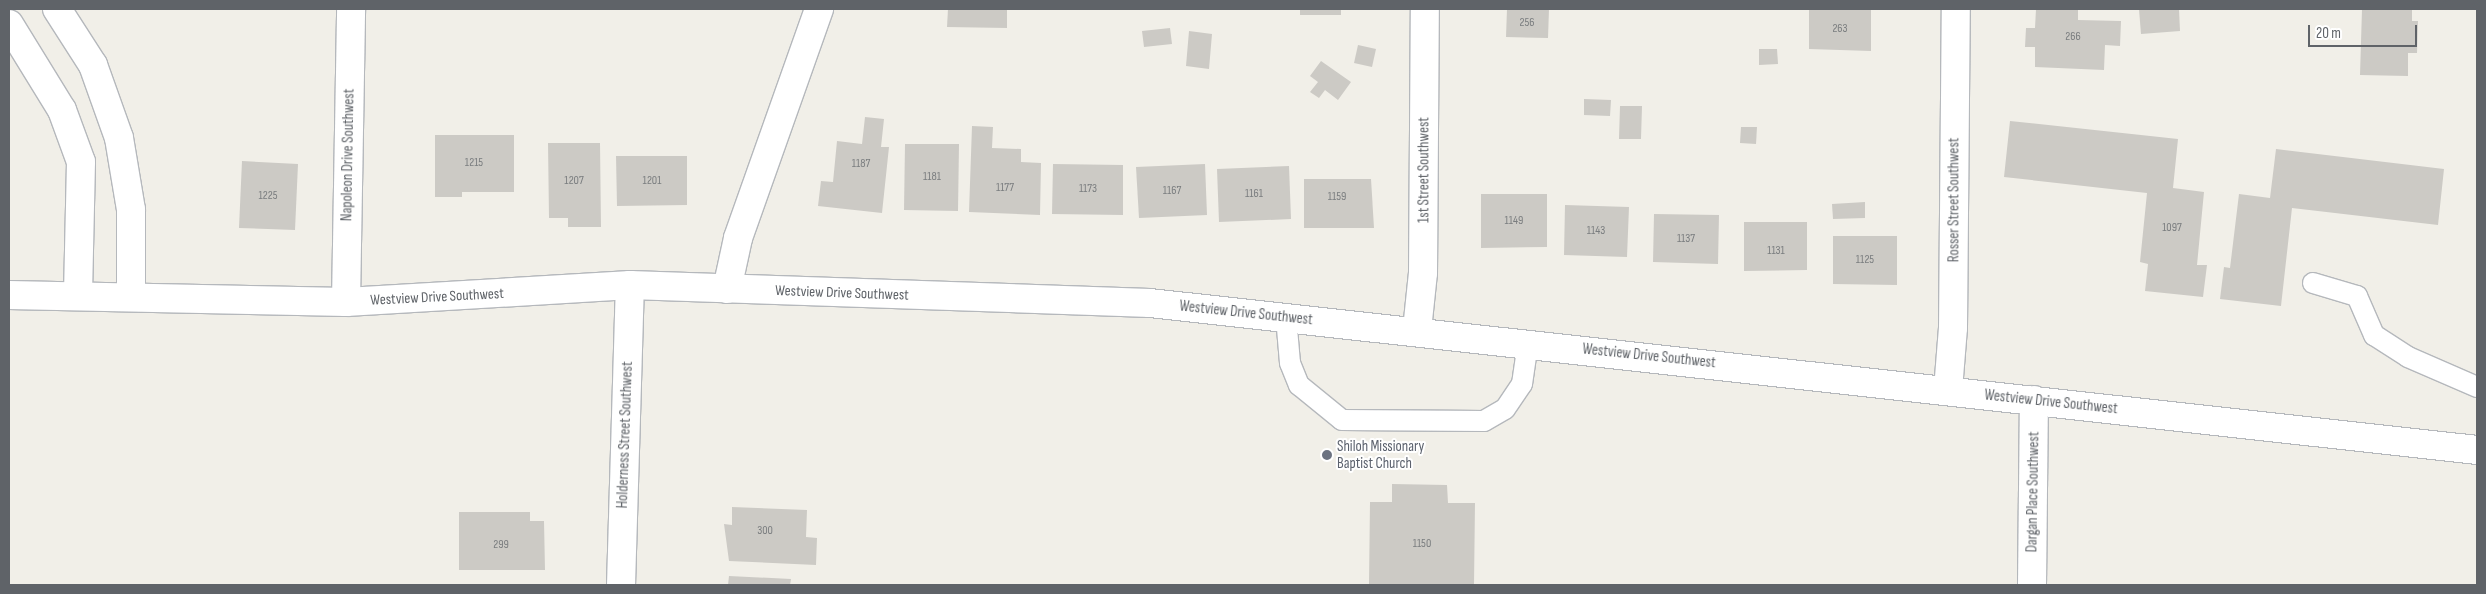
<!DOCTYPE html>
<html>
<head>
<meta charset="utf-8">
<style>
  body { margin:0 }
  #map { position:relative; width:2486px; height:594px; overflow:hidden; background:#f1efe8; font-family:"Sofia Sans Condensed",sans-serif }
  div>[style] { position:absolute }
  .building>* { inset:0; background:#cccac5 }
  .roads { filter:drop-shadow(1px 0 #b5b8bc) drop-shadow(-1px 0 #b5b8bc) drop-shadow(0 1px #b5b8bc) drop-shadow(0 -1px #b5b8bc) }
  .service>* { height:20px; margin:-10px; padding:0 10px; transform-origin:10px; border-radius:10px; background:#fff }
  .minor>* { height:28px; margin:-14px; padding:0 14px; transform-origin:14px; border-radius:14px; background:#fff }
  .tertiary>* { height:28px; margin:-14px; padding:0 14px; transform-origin:14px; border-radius:14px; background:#fff }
  .dots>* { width:14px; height:14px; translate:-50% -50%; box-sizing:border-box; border:2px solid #fff; border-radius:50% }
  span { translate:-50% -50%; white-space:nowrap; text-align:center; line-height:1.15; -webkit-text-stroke:4px #fff; paint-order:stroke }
  .number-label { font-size:12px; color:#7a7d7f }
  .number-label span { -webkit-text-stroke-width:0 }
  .street-label { font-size:15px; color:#5f6368 }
  .worship-label { font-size:15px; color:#5b616d }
  .left { translate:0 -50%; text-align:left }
  .frame { position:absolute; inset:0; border:10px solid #5f6368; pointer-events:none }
  .scale { position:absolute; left:2308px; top:25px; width:109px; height:22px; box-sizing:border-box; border:2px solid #5f6368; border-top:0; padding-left:6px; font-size:15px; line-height:18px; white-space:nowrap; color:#5f6368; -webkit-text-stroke:4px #fff; paint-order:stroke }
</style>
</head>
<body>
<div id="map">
  <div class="building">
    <div style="clip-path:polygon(948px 9px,1007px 9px,1007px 28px,947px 27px)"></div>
    <div style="clip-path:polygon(1300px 9px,1341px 9px,1341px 15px,1300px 15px)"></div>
    <div style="clip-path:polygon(1507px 9px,1549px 9px,1548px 38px,1506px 37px)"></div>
    <div style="clip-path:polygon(1809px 9px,1871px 9px,1871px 51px,1809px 49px)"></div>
    <div style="clip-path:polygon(2036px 9px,2078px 9px,2078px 20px,2121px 21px,2120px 46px,2105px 45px,2104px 70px,2035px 67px,2035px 47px,2025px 47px,2026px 28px,2035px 28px)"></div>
    <div style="clip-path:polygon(2139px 9px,2179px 9px,2180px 31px,2141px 34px)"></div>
    <div style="clip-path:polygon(2362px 9px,2412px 9px,2412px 21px,2418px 21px,2417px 53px,2408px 53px,2408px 76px,2360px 75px)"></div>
    <div style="clip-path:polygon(1170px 28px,1172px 44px,1144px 47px,1142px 31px)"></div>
    <div style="clip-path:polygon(1189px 31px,1212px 34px,1209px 69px,1186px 66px)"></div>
    <div style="clip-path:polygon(1358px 45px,1376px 49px,1372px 67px,1354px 63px)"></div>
    <div style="clip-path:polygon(1759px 49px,1777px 49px,1778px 64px,1759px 65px)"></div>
    <div style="clip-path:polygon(1321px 61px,1351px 82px,1338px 100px,1325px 90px,1319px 98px,1310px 92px,1318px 82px,1310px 76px)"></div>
    <div style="clip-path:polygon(1584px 99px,1611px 100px,1610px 116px,1584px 115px)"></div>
    <div style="clip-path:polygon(1620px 106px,1642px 106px,1641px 139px,1619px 139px)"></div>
    <div style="clip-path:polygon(865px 117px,884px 119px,881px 147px,889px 147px,882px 213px,818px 206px,821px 181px,833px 182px,837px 141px,862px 144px)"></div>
    <div style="clip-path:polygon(2010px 121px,2178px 139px,2173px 188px,2204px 192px,2197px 265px,2207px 265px,2203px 297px,2145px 291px,2148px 264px,2140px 262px,2147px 193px,2004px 177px)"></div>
    <div style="clip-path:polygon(972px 126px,993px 127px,992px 148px,1021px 149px,1021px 162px,1041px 163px,1040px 215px,969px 212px)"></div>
    <div style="clip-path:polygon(1741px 127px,1757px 127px,1756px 144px,1740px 143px)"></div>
    <div style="clip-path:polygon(435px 135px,514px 135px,514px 192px,462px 192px,462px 197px,435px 197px)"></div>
    <div style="clip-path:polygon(548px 143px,600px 143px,601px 227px,568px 227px,568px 218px,549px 218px)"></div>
    <div style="clip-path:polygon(905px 144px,959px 144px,958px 211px,904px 210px)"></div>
    <div style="clip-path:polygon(2276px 149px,2444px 169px,2438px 225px,2292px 208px,2281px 306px,2220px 299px,2224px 267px,2230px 268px,2239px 194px,2270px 198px)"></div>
    <div style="clip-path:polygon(616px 156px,687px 156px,687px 205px,617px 206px)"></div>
    <div style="clip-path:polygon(242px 161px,298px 164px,295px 230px,239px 228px)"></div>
    <div style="clip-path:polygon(1053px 164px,1123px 165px,1123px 215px,1052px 214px)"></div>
    <div style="clip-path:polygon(1205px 164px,1207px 215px,1139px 218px,1136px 167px)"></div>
    <div style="clip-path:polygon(1289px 166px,1291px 219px,1219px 222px,1217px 169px)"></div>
    <div style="clip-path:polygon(1304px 179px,1371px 179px,1374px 228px,1304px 228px)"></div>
    <div style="clip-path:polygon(1481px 194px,1547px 194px,1547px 247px,1481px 248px)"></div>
    <div style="clip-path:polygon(1865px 202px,1865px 218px,1833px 219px,1832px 204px)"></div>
    <div style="clip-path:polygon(1565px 205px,1629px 207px,1627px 257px,1564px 255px)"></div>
    <div style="clip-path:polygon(1654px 214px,1719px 215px,1718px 264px,1653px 262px)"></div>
    <div style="clip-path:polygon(1744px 222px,1807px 222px,1807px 270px,1744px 271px)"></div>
    <div style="clip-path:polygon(1833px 236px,1897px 236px,1897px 285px,1833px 284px)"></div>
    <div style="clip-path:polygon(1392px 484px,1447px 485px,1448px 503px,1475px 503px,1474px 585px,1369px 585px,1370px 502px,1392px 502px)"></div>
    <div style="clip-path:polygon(732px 507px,807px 510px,806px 537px,817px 538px,816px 565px,729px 561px,724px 524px,732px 525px)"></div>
    <div style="clip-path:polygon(459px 512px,530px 512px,530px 521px,544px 521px,545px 570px,459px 570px)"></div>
    <div style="clip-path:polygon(729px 576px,791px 579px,790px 585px,728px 585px)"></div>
  </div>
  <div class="roads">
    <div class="service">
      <div style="left:2313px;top:283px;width:46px;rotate:16.5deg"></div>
      <div style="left:2357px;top:296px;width:43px;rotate:66.4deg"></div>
      <div style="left:2374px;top:335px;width:40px;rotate:32.9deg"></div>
      <div style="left:2408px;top:357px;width:75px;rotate:23.5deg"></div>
      <div style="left:1286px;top:317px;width:46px;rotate:85deg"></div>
      <div style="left:1290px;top:363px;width:24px;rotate:68deg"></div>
      <div style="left:1299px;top:385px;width:55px;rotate:39.1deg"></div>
      <div style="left:1342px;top:420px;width:142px;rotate:0.4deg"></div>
      <div style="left:1484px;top:421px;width:24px;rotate:-30deg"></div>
      <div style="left:1505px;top:409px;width:30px;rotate:-56deg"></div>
      <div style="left:1522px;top:384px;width:41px;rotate:-81.7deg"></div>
    </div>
    <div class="minor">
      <div style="left:727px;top:289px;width:52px;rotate:-77.8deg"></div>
      <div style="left:738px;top:238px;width:243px;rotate:-70.5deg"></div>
      <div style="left:346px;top:302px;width:293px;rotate:-89deg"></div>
      <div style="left:1417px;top:330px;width:57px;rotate:-84deg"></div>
      <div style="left:1423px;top:273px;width:264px;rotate:-89.6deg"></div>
      <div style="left:1948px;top:390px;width:62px;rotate:-85.4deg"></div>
      <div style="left:1953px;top:328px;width:319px;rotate:-89.5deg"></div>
      <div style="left:621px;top:585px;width:300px;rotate:-88.3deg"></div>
      <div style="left:2032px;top:585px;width:185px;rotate:-89.4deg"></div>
    </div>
    <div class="tertiary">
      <div style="left:57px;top:9px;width:67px;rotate:57.3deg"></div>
      <div style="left:93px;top:65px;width:77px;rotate:70.4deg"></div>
      <div style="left:119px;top:138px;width:73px;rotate:80.5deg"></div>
      <div style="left:131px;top:210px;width:87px;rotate:90deg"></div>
      <div style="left:9px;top:24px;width:101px;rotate:58.4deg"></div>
      <div style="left:62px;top:110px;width:55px;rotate:69.9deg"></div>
      <div style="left:81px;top:162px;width:134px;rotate:91.3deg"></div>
      <div style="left:9px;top:295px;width:337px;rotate:1.2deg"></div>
      <div style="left:346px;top:302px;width:285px;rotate:-3.4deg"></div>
      <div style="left:630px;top:285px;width:520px;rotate:1.98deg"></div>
      <div style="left:1150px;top:303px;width:1335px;rotate:6.32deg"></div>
    </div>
  </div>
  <div class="dots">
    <div style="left:1327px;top:455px;background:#6b7280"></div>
  </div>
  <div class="number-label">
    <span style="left:1527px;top:23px">256</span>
    <span style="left:1840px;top:29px">263</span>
    <span style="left:2073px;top:37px">266</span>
    <span style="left:474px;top:163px">1215</span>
    <span style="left:861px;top:164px">1187</span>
    <span style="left:932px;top:177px">1181</span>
    <span style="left:574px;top:181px">1207</span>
    <span style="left:652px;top:181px">1201</span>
    <span style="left:1005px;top:188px">1177</span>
    <span style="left:1088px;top:189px">1173</span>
    <span style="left:1172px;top:191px">1167</span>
    <span style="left:1254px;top:194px">1161</span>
    <span style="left:268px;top:196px">1225</span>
    <span style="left:1337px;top:197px">1159</span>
    <span style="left:1514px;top:221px">1149</span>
    <span style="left:2172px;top:228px">1097</span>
    <span style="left:1596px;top:231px">1143</span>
    <span style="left:1686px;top:239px">1137</span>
    <span style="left:1776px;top:251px">1131</span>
    <span style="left:1865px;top:260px">1125</span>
    <span style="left:765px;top:531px">300</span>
    <span style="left:1422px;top:544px">1150</span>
    <span style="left:501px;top:545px">299</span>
  </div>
  <div class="street-label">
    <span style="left:348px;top:155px;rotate:-89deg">Napoleon Drive Southwest</span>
    <span style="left:1424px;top:170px;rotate:-90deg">1st Street Southwest</span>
    <span style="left:1954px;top:200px;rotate:-90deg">Rosser Street Southwest</span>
    <span style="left:842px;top:293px;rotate:2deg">Westview Drive Southwest</span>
    <span style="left:437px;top:297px;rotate:-3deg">Westview Drive Southwest</span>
    <span style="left:1246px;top:313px;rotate:6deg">Westview Drive Southwest</span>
    <span style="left:1649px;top:356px;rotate:6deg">Westview Drive Southwest</span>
    <span style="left:2051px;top:402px;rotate:6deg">Westview Drive Southwest</span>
    <span style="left:625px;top:435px;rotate:-88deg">Holderness Street Southwest</span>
    <span style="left:2033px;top:492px;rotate:-89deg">Dargan Place Southwest</span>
  </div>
  <div class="worship-label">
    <span class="left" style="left:1337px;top:455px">Shiloh Missionary<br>Baptist Church</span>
  </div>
  <div class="frame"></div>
  <div class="scale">20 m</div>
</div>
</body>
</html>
